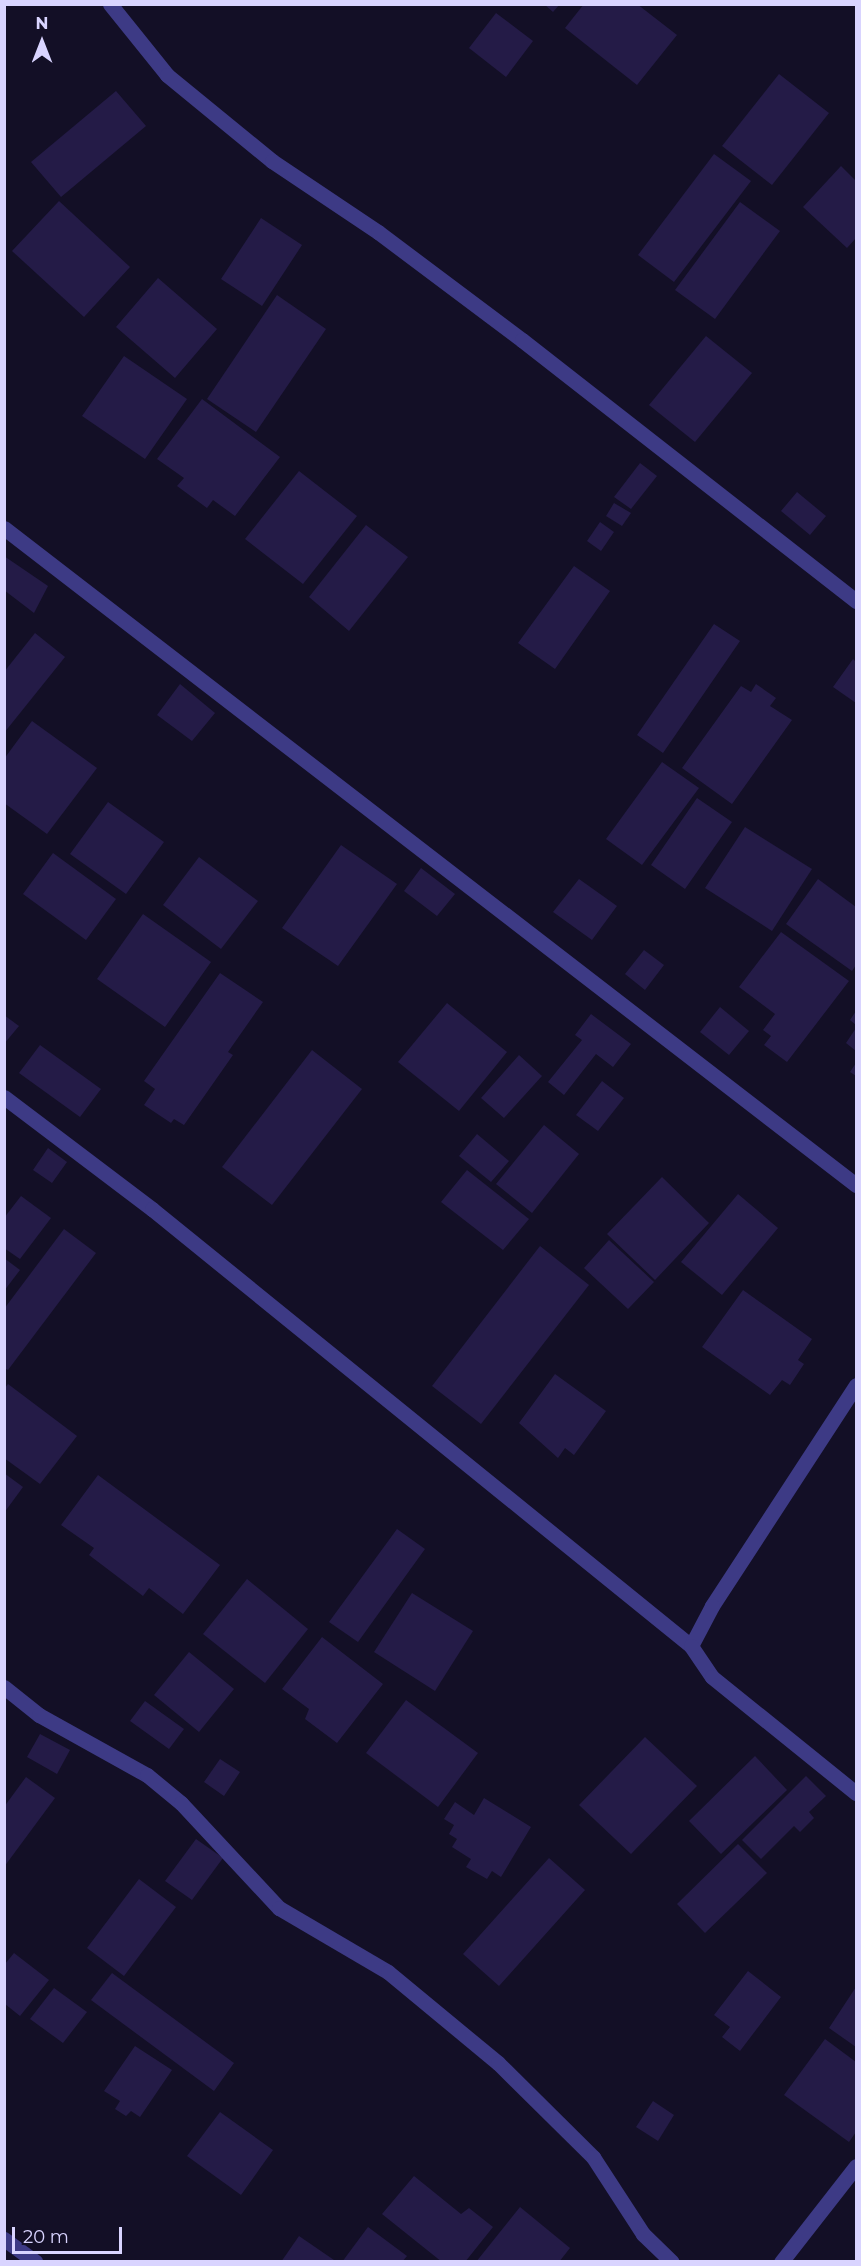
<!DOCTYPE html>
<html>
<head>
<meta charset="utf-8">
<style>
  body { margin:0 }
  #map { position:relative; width:861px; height:2266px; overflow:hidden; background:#130f26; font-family:Montserrat,sans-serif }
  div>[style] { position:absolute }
  .building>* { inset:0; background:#241b47 }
  .street>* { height:15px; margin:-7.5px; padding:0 7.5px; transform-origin:7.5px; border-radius:7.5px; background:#3d3a85 }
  span { translate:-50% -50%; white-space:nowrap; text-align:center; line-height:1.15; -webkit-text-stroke:4.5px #130f26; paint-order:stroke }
  .frame { position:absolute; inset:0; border:6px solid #d9d4ff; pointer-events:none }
  .north { position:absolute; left:12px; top:12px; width:60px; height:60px; -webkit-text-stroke:4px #130f26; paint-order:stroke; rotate:0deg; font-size:16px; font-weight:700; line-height:24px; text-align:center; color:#d9d4ff }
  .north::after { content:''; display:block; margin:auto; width:21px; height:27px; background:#d9d4ff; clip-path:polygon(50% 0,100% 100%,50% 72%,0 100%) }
  .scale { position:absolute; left:12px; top:2227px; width:110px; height:27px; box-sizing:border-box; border:3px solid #d9d4ff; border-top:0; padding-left:8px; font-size:18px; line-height:21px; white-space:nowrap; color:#d9d4ff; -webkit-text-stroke:4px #130f26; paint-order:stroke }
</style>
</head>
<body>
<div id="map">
  <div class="building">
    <div style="clip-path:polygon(544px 4px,560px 4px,553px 12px)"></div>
    <div style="clip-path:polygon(584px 4px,637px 4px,677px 35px,637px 85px,565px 28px)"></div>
    <div style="clip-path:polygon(496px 13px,533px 41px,506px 77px,469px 48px)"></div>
    <div style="clip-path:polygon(779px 74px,829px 113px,772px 185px,722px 146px)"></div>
    <div style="clip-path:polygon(116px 91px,146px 126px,61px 197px,31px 162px)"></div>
    <div style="clip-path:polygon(714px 154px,751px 181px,674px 282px,638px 255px)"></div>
    <div style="clip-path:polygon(841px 166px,856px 181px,856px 238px,847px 248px,803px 207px)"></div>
    <div style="clip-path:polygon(59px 201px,130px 267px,84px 317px,12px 251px)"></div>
    <div style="clip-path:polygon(740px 202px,780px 231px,715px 319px,675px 290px)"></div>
    <div style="clip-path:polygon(261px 218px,302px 245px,262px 306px,221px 279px)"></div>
    <div style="clip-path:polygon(158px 278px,217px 329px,175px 378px,116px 327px)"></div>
    <div style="clip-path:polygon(277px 295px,326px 329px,256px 432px,207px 399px)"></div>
    <div style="clip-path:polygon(706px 336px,752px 373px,695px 442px,649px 405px)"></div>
    <div style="clip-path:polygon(124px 356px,187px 399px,145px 459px,82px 416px)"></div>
    <div style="clip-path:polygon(202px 399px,280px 457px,235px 516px,213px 500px,207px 508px,177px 486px,184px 478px,157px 459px)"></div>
    <div style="clip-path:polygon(640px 463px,657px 476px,631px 509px,614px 497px)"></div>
    <div style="clip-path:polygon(299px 471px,357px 516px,303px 584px,245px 539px)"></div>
    <div style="clip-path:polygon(797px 492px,826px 516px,810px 535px,781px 511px)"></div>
    <div style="clip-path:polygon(614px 503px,631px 513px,622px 526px,606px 516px)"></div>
    <div style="clip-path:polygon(600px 522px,614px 532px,601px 551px,587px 541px)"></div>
    <div style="clip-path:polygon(366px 525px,408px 557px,349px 631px,309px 597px)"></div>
    <div style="clip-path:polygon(4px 556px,48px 586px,34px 613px,4px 590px)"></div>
    <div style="clip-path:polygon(574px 566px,610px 591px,555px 669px,518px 643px)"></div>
    <div style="clip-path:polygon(714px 624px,740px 641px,663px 753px,637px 735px)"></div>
    <div style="clip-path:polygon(35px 633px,65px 657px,4px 733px,4px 672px)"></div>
    <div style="clip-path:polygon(853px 659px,856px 662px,856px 703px,833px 687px)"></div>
    <div style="clip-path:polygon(180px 684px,215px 713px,192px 741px,157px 715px)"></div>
    <div style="clip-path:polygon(756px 684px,776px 698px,770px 706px,792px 720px,732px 804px,682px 768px,741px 686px,751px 692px)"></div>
    <div style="clip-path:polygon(32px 721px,97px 768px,47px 834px,4px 803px,4px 759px)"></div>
    <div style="clip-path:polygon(662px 762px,699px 788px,642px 865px,606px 839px)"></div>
    <div style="clip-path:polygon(697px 798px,732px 822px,685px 889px,651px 865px)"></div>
    <div style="clip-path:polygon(108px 802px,164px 842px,126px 894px,70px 854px)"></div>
    <div style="clip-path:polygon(745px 827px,812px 869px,772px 931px,705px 888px)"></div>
    <div style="clip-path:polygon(341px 845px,397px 884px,338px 966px,282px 928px)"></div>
    <div style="clip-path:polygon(53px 853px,116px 899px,86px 940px,23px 894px)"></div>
    <div style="clip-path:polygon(199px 857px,258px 901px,221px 949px,163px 905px)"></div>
    <div style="clip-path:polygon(421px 868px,455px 894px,437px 916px,404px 891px)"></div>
    <div style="clip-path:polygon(579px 879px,617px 906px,592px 940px,553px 912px)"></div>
    <div style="clip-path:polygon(818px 879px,856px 907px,856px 965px,852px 971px,786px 924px)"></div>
    <div style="clip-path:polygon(143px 914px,211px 962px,165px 1027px,97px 979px)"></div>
    <div style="clip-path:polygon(781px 932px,849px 981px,787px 1062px,764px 1045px,771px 1036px,763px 1030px,775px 1014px,739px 987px)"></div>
    <div style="clip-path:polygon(644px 950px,664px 965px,645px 990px,625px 974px)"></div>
    <div style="clip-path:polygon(220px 973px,263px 1002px,228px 1052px,233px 1055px,184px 1125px,174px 1119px,171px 1123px,144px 1105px,155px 1089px,144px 1081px)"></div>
    <div style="clip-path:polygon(447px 1003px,507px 1052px,459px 1111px,398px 1062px)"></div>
    <div style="clip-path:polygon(720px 1007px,749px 1031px,729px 1055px,700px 1032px)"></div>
    <div style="clip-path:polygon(856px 1011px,856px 1025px,850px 1020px)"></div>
    <div style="clip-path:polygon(591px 1014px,631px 1044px,613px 1067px,596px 1054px,564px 1095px,548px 1082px,582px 1040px,575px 1035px)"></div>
    <div style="clip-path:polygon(4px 1015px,19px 1026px,4px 1044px)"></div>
    <div style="clip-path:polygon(856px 1028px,856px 1051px,846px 1043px)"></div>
    <div style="clip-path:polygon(40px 1045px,101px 1089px,80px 1117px,19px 1073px)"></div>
    <div style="clip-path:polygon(312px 1050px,362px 1089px,272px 1205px,222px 1167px)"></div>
    <div style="clip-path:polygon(519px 1055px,542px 1076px,504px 1118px,481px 1098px)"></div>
    <div style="clip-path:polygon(856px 1063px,856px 1076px,850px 1072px)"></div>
    <div style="clip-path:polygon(602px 1081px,624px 1098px,598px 1131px,576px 1115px)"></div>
    <div style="clip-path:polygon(544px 1125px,579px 1154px,532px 1213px,496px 1184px)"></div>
    <div style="clip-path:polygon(477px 1134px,509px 1161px,491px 1182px,459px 1156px)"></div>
    <div style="clip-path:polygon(48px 1148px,67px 1162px,52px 1183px,33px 1170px)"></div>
    <div style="clip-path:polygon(467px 1170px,529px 1219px,503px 1250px,441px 1202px)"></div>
    <div style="clip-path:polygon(662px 1177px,709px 1223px,655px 1280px,607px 1234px)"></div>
    <div style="clip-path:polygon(738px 1194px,778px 1228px,722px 1295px,681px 1262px)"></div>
    <div style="clip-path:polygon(21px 1196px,51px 1218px,20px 1259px,4px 1248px,4px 1218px)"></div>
    <div style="clip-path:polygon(64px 1229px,96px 1253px,8px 1370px,4px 1368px,4px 1309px)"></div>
    <div style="clip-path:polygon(609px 1240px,654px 1282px,628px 1309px,584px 1268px)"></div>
    <div style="clip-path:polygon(540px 1246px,589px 1285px,481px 1424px,432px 1386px)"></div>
    <div style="clip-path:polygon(4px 1258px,20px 1270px,4px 1291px)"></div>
    <div style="clip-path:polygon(743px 1290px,812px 1339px,798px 1360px,804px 1364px,790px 1385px,782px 1380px,770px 1395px,702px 1347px)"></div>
    <div style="clip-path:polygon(555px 1374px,606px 1411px,574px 1455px,565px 1448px,558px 1458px,519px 1423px)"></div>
    <div style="clip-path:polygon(8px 1384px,77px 1436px,40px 1484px,4px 1458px,4px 1389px)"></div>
    <div style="clip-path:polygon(4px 1473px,23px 1487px,4px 1513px)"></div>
    <div style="clip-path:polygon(98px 1475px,220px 1565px,183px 1614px,149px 1588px,143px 1596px,89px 1555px,94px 1548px,61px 1525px)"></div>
    <div style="clip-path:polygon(397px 1529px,425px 1549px,358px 1642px,329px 1622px)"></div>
    <div style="clip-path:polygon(247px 1579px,308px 1629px,265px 1683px,203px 1634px)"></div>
    <div style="clip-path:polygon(412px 1593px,473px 1631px,435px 1691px,374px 1652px)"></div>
    <div style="clip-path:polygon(322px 1637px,383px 1684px,337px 1743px,305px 1719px,309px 1709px,282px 1689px)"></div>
    <div style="clip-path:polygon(189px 1652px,234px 1689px,199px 1732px,154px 1695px)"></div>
    <div style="clip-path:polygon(406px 1700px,478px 1753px,438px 1807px,366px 1753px)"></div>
    <div style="clip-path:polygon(145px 1701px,184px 1729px,169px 1749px,130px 1721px)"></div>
    <div style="clip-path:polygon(40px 1734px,70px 1750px,57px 1774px,27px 1757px)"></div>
    <div style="clip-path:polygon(645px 1737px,697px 1786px,631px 1854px,579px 1805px)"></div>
    <div style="clip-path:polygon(755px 1756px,787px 1790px,721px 1854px,689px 1821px)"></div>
    <div style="clip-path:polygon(220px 1759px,240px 1772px,224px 1796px,204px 1782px)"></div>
    <div style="clip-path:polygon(806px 1776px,826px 1796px,809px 1812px,814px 1818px,800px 1832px,794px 1826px,761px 1859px,742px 1840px)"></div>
    <div style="clip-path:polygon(26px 1777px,55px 1798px,4px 1867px,4px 1807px)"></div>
    <div style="clip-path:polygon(484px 1798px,531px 1827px,501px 1877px,492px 1871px,487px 1879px,466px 1867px,471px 1859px,452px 1847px,457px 1839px,449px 1834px,454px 1825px,444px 1819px,455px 1802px,474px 1815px)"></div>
    <div style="clip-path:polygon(196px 1839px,223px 1858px,192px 1900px,165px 1881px)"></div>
    <div style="clip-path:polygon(738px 1844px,767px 1873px,705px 1933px,677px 1904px)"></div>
    <div style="clip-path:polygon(549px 1858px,585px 1890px,499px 1986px,463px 1954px)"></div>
    <div style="clip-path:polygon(139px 1879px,176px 1907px,124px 1976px,87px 1948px)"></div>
    <div style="clip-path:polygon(14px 1953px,49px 1980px,20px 2016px,5px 2004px,5px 1964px)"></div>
    <div style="clip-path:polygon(748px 1971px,781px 1997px,740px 2051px,722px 2037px,730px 2027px,714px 2015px)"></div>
    <div style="clip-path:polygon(112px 1973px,234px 2063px,214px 2091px,91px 2000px)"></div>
    <div style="clip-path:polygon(856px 1987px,856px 2047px,829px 2028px)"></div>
    <div style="clip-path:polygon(54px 1988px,87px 2012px,63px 2043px,30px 2019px)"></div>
    <div style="clip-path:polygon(825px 2039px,856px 2062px,856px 2132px,849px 2142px,784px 2095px)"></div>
    <div style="clip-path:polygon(135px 2046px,172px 2070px,140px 2117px,131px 2111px,126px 2116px,115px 2109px,120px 2101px,104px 2091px)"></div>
    <div style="clip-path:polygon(653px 2101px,674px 2115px,658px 2141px,636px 2127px)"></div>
    <div style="clip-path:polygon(220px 2112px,273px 2150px,241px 2195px,187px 2156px)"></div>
    <div style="clip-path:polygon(414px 2176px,461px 2214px,469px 2208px,493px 2227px,465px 2262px,442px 2262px,382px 2214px)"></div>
    <div style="clip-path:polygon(520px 2207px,570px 2248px,559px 2262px,476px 2262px)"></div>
    <div style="clip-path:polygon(368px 2227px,407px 2256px,402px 2262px,342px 2262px)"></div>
    <div style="clip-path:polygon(299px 2236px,334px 2260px,333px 2262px,281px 2262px)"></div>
  </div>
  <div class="street">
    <div style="left:110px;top:4px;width:91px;rotate:51.2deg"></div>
    <div style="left:167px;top:75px;width:136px;rotate:39.3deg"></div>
    <div style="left:272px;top:161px;width:128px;rotate:33.8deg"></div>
    <div style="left:378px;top:232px;width:180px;rotate:36.9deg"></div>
    <div style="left:522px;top:340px;width:424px;rotate:38deg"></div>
    <div style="left:4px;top:528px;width:1076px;rotate:37.64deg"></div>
    <div style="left:4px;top:1097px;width:186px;rotate:37.1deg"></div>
    <div style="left:152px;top:1209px;width:694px;rotate:39.03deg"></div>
    <div style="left:856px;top:1385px;width:264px;rotate:123.1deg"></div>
    <div style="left:712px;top:1606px;width:45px;rotate:117.7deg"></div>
    <div style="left:691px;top:1646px;width:37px;rotate:56deg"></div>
    <div style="left:712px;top:1677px;width:185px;rotate:38.9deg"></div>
    <div style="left:4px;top:1687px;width:45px;rotate:38.7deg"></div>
    <div style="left:39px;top:1715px;width:124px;rotate:29.1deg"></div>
    <div style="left:147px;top:1775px;width:44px;rotate:39.5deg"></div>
    <div style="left:181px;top:1803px;width:144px;rotate:47deg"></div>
    <div style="left:279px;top:1908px;width:126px;rotate:30.4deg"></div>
    <div style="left:388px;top:1972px;width:143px;rotate:39.6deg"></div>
    <div style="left:498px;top:2063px;width:134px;rotate:44.7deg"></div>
    <div style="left:593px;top:2157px;width:92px;rotate:57deg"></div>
    <div style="left:643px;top:2234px;width:40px;rotate:44deg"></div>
    <div style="left:4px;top:2239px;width:39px;rotate:36deg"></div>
    <div style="left:781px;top:2262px;width:122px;rotate:-52deg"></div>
  </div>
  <div class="frame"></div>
  <div class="north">N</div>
  <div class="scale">20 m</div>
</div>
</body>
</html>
